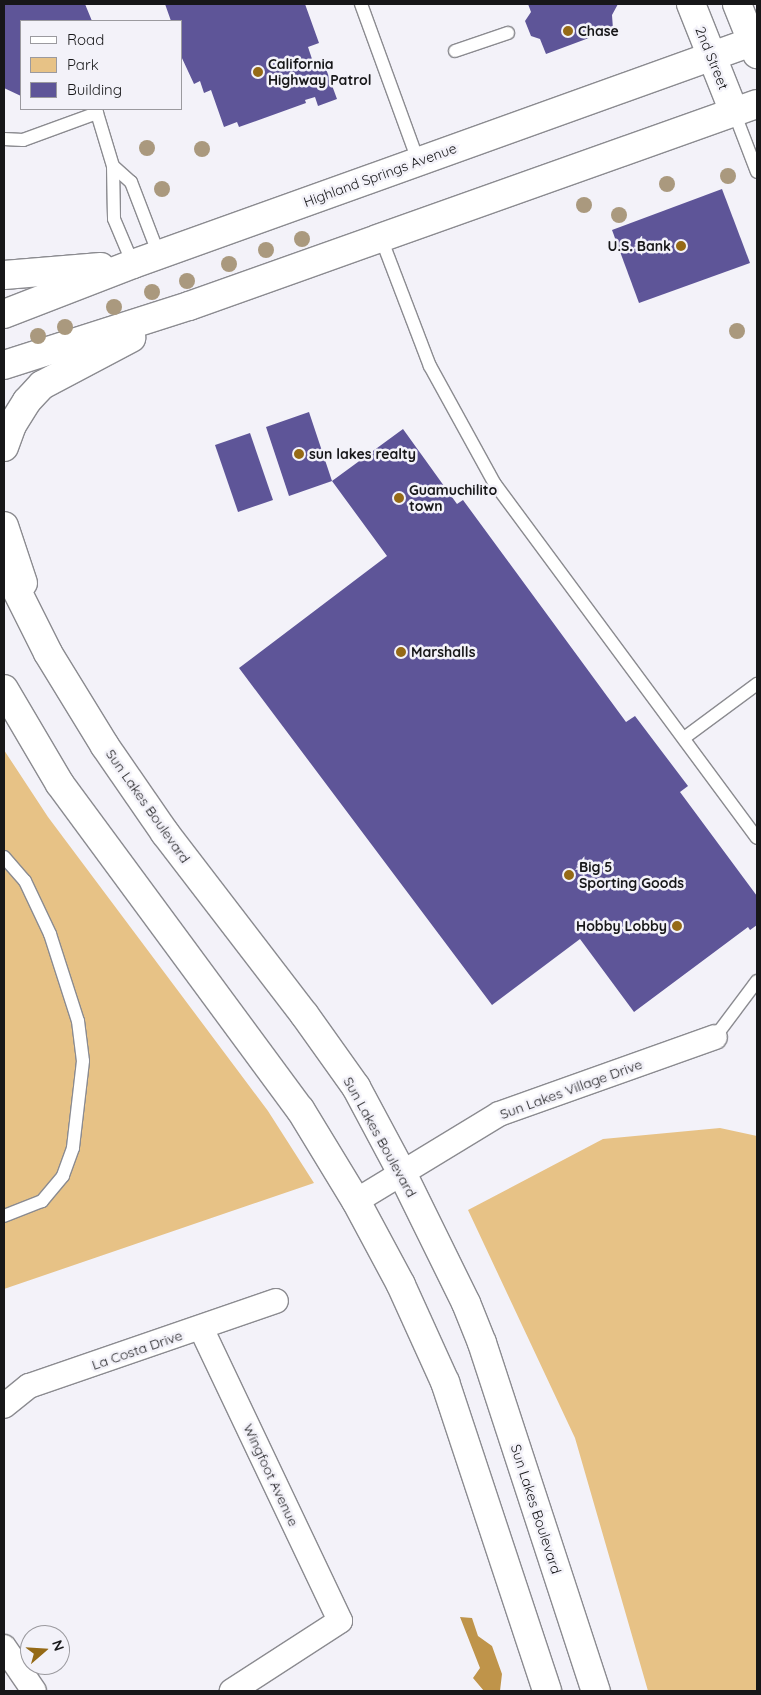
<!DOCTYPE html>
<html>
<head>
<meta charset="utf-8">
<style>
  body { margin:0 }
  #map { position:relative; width:761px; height:1695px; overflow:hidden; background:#f3f2f9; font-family:Quicksand,sans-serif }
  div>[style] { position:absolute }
  .green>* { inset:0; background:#e7c286 }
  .water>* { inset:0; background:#bf944a }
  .building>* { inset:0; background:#5e5598 }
  .roads { filter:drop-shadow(1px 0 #8b8b90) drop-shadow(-1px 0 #8b8b90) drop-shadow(0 1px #8b8b90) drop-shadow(0 -1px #8b8b90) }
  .lane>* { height:12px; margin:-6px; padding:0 6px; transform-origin:6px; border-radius:6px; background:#fff }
  .street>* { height:24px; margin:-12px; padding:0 12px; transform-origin:12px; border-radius:12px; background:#fff }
  .secondary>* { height:28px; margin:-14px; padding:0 14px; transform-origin:14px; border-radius:14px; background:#fff }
  .trees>* { width:16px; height:16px; margin:-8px; border-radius:50%; background:#aa997e }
  .dots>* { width:14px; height:14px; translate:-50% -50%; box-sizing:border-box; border:2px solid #f3f2f9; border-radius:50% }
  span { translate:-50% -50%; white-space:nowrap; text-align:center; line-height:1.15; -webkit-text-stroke:5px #f3f2f9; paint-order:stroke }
  .poi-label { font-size:14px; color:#171719; font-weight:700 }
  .left { translate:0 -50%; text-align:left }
  .right { translate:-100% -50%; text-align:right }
  .street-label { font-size:14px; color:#171719 }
  .frame { position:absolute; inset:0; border:5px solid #171719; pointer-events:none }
  .legend { position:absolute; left:20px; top:20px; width:162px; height:90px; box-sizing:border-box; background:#f3f2f9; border:1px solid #9b9a9f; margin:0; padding:6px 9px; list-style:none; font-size:15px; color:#171719 }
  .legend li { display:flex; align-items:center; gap:10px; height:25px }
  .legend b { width:25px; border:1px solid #9b9a9f }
  .north { position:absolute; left:20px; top:1625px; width:50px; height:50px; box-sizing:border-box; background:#f3f2f9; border:1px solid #9b9a9f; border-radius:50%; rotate:71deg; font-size:14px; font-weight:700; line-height:20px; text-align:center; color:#171719 }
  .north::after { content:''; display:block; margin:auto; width:18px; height:22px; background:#956a16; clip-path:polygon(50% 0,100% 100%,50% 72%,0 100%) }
</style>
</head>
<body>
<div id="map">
  <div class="green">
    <div style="clip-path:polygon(4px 750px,48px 817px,268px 1111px,314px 1183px,4px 1289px)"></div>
    <div style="clip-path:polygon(720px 1128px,757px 1136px,757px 1691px,648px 1691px,575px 1438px,468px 1210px,603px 1139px)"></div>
  </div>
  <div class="water">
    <div style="clip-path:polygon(460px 1617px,472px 1618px,478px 1636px,492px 1646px,502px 1674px,500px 1691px,484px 1691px,473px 1678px,480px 1668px)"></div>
  </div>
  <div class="building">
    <div style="clip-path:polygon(4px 4px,85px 4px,92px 21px,21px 21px,21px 96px,4px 88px)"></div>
    <div style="clip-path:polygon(165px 4px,305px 4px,319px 43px,308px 47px,313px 62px,322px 58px,337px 99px,318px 106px,315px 97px,305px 100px,306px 103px,239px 127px,237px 122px,224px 127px,211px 90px,204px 93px,200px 81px,194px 84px,181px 56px,181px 21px,171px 21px)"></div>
    <div style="clip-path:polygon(528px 4px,618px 4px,612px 15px,613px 29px,546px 54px,540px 39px,531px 36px,525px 21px,531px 12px)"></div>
    <div style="clip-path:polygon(722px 189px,750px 263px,639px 303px,612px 230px)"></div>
    <div style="clip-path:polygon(309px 412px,332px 481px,403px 429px,457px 504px,463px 500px,626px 722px,635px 716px,688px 786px,680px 792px,757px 896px,757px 925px,750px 930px,748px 927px,634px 1012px,580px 939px,492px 1005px,239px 668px,387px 556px,332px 481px,289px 496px,266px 427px)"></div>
    <div style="clip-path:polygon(250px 433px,273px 500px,238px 512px,215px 445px)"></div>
  </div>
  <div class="roads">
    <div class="lane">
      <div style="left:361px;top:4px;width:167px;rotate:70deg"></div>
      <div style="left:455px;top:51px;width:56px;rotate:-18.8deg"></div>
      <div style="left:734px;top:112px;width:64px;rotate:69deg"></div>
      <div style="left:4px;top:139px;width:19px;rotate:3deg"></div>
      <div style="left:23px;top:140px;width:79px;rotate:-20deg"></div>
      <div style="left:97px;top:113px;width:55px;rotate:73.2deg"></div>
      <div style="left:113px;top:166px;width:53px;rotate:88.9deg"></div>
      <div style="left:114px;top:219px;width:49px;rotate:67.1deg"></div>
      <div style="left:113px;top:166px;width:24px;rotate:42deg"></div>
      <div style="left:131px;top:182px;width:78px;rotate:69deg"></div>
      <div style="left:381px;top:238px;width:137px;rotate:69.1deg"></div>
      <div style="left:430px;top:366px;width:135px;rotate:61.2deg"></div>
      <div style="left:495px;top:484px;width:440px;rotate:53.5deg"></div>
      <div style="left:684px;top:738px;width:91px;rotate:-36.5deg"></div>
      <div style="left:4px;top:857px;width:32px;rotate:49deg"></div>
      <div style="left:25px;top:881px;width:59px;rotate:64.7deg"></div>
      <div style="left:50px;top:934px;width:91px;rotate:72.2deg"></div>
      <div style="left:78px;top:1021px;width:40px;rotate:82.9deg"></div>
      <div style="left:83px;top:1061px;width:88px;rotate:96.6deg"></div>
      <div style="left:73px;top:1148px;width:30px;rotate:110deg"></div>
      <div style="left:63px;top:1176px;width:33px;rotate:130deg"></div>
      <div style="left:42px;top:1201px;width:41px;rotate:158.5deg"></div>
      <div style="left:715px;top:1037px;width:70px;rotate:-53.1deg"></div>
    </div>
    <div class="street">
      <div style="left:356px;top:1201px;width:167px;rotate:-31.3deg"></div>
      <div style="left:499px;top:1114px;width:229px;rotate:-19.6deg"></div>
      <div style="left:201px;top:1328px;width:324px;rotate:64.6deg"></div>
      <div style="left:340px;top:1621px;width:129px;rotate:147.1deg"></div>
      <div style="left:4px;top:1406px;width:32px;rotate:-39deg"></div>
      <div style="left:29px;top:1386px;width:261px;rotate:-19deg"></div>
      <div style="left:4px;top:1647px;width:53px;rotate:55.7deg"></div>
    </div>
    <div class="secondary">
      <div style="left:691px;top:4px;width:116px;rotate:68.3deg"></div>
      <div style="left:737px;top:4px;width:54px;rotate:68.2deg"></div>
      <div style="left:4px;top:275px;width:97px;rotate:-4.7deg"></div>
      <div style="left:4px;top:314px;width:138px;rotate:-21.2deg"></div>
      <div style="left:133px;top:264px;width:663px;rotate:-19.75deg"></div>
      <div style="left:4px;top:365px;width:194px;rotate:-17.7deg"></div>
      <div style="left:189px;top:306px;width:603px;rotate:-19.58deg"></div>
      <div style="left:4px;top:447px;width:23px;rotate:-70deg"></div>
      <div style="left:12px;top:425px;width:28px;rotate:-58deg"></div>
      <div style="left:27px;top:401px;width:22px;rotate:-47deg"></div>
      <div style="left:42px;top:385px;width:101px;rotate:-27.8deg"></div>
      <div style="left:4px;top:526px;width:60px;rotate:71.6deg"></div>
      <div style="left:4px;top:565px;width:98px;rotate:63.4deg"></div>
      <div style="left:48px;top:653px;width:109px;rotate:58.5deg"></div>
      <div style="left:105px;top:746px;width:106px;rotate:55.4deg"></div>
      <div style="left:165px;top:833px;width:228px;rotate:52.5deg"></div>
      <div style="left:304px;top:1014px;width:90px;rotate:54.5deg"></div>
      <div style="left:356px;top:1087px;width:98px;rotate:61.9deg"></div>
      <div style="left:402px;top:1173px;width:145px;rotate:63.8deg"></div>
      <div style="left:466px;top:1303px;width:43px;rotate:68.2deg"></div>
      <div style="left:482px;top:1343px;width:366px;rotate:71.9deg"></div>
      <div style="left:4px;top:689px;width:110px;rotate:59.5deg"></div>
      <div style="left:60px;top:784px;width:404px;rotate:53.6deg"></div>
      <div style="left:300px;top:1109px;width:108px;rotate:58.7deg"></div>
      <div style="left:356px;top:1201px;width:95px;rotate:61.8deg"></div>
      <div style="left:401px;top:1285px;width:107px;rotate:65.6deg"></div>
      <div style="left:445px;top:1382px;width:325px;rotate:71.7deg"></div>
    </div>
  </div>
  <div class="trees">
    <div style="left:147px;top:148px"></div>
    <div style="left:202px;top:149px"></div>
    <div style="left:728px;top:176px"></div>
    <div style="left:667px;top:184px"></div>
    <div style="left:162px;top:189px"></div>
    <div style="left:584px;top:205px"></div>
    <div style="left:619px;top:215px"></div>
    <div style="left:302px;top:239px"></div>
    <div style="left:266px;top:250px"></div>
    <div style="left:229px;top:264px"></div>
    <div style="left:187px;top:281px"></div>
    <div style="left:152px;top:292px"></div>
    <div style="left:114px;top:307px"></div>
    <div style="left:65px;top:327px"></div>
    <div style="left:737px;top:331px"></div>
    <div style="left:38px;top:336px"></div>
  </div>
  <div class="dots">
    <div style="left:568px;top:31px;background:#956a16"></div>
    <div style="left:258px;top:72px;background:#956a16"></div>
    <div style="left:681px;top:246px;background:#956a16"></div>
    <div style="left:299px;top:454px;background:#956a16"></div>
    <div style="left:399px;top:498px;background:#956a16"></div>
    <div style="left:401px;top:652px;background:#956a16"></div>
    <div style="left:569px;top:875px;background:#956a16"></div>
    <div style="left:677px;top:926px;background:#956a16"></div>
  </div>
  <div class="poi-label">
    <span class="left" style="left:578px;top:31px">Chase</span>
    <span class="left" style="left:268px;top:72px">California<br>Highway Patrol</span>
    <span class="right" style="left:671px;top:246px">U.S. Bank</span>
    <span class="left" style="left:309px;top:454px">sun lakes realty</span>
    <span class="left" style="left:409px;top:498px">Guamuchilito<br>town</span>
    <span class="left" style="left:411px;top:652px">Marshalls</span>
    <span class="left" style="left:579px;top:875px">Big 5<br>Sporting Goods</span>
    <span class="right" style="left:667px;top:926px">Hobby Lobby</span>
  </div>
  <div class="street-label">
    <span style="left:712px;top:58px;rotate:68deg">2nd Street</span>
    <span style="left:380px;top:175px;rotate:-20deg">Highland Springs Avenue</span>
    <span style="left:148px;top:806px;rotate:55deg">Sun Lakes Boulevard</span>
    <span style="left:571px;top:1089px;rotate:-20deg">Sun Lakes Village Drive</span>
    <span style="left:380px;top:1137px;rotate:61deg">Sun Lakes Boulevard</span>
    <span style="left:137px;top:1350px;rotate:-19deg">La Costa Drive</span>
    <span style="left:271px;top:1475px;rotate:65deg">Wingfoot Avenue</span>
    <span style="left:536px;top:1509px;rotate:72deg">Sun Lakes Boulevard</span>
  </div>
  <div class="frame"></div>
  <ul class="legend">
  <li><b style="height:6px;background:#fff"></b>Road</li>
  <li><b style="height:14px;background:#e7c286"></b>Park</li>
  <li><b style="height:14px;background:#5e5598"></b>Building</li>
  </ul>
  <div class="north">N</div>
</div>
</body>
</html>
